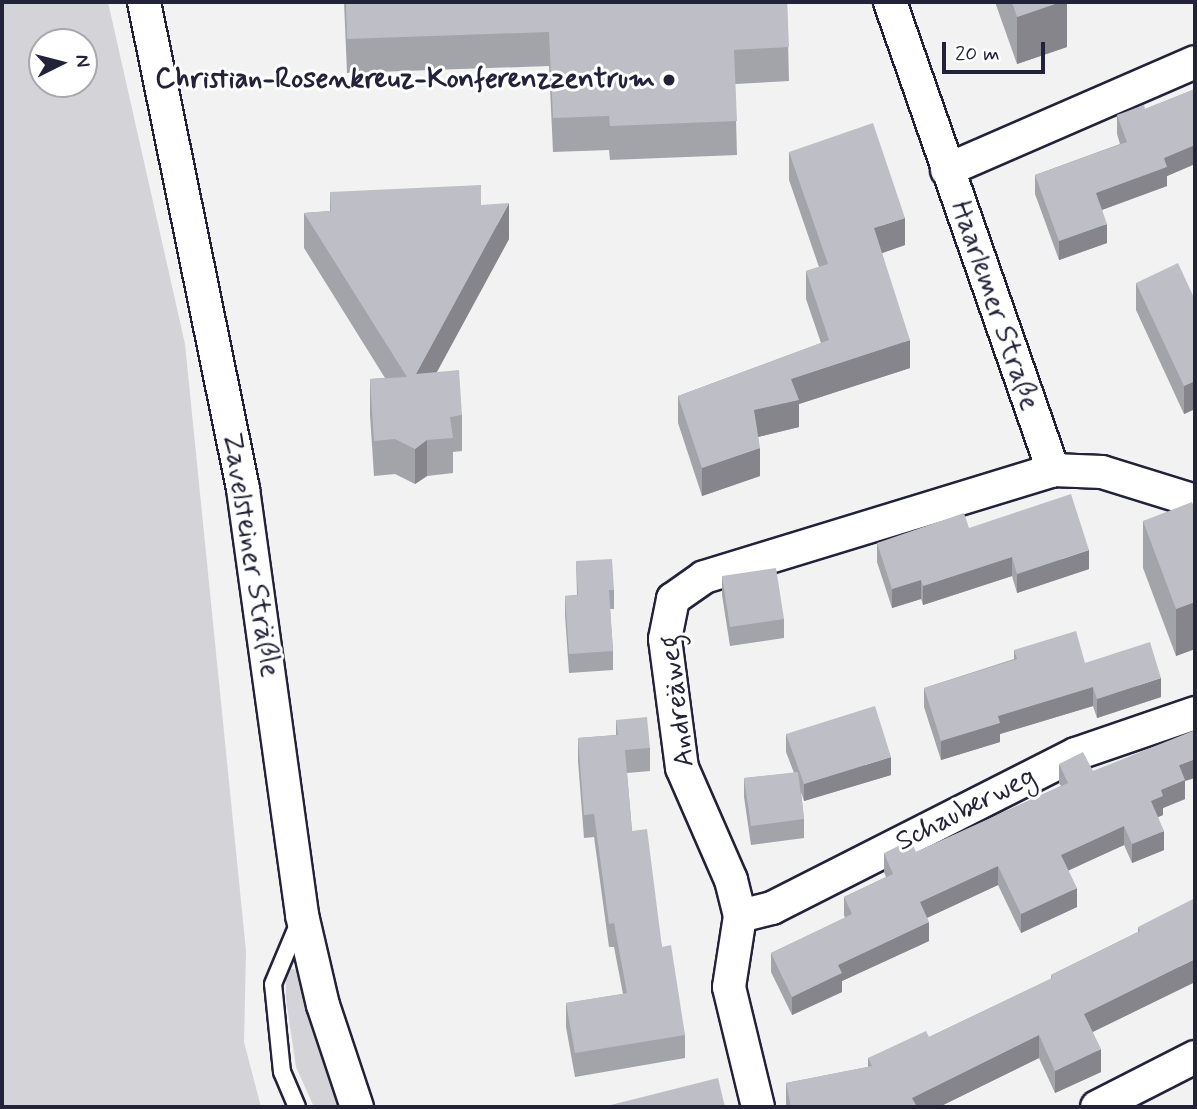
<!DOCTYPE html>
<html>
<head>
<meta charset="utf-8">
<style>
  body { margin:0 }
  #map { position:relative; width:1197px; height:1109px; overflow:hidden; background:#f2f2f3; font-family:Mynerve,sans-serif }
  div>[style] { position:absolute }
  .green>* { inset:0; background:#d3d3d8 }
  .roads { filter:drop-shadow(2px 0 #22223b) drop-shadow(-2px 0 #22223b) drop-shadow(0 2px #22223b) drop-shadow(0 -2px #22223b) }
  .lane>* { height:16px; margin:-8px; padding:0 8px; transform-origin:8px; border-radius:8px; background:#fff }
  .street>* { height:32px; margin:-16px; padding:0 16px; transform-origin:16px; border-radius:16px; background:#fff }
  .wall>* { inset:0; background:#a3a3aa }
  .shaded-wall>* { inset:0; background:#85858b }
  .building>* { inset:0; background:#bebec6 }
  .dots>* { width:19px; height:19px; translate:-50% -50%; box-sizing:border-box; border:4px solid #fff; border-radius:50% }
  span { translate:-50% -50%; white-space:nowrap; text-align:center; line-height:1.15; -webkit-text-stroke:6px #fff; paint-order:stroke }
  .poi-label { font-size:28px; color:#22223b; font-weight:700 }
  .right { translate:-100% -50%; text-align:right }
  .street-label { font-size:28px; color:#22223b }
  .frame { position:absolute; inset:0; border:4px solid #22223b; pointer-events:none }
  .north { position:absolute; left:28px; top:28px; width:70px; height:70px; box-sizing:border-box; background:#fff; border:2px solid #a7a7b1; border-radius:50%; rotate:84deg; font-size:19px; font-weight:700; line-height:28px; text-align:center; color:#22223b }
  .north::after { content:''; display:block; margin:auto; width:24px; height:32px; background:#22223b; clip-path:polygon(50% 0,100% 100%,50% 72%,0 100%) }
  .scale { position:absolute; left:942px; top:42px; width:103px; height:32px; box-sizing:border-box; border:4px solid #22223b; border-top:0; padding-left:9px; font-size:21px; line-height:24px; white-space:nowrap; color:#22223b; -webkit-text-stroke:5px #fff; paint-order:stroke }
</style>
</head>
<body>
<div id="map">
  <div class="green">
    <div style="clip-path:polygon(evenodd,2px 2px,108px 2px,185px 344px,246px 951px,244px 1042px,261px 1107px,2px 1107px,2px 2px,42px 42px,84px 42px,84px 84px,42px 84px,42px 42px)"></div>
    <div style="clip-path:polygon(286px 968px,299px 970px,341px 1107px,314px 1107px,296px 1067px,286px 999px)"></div>
  </div>
  <div class="roads">
    <div class="lane">
      <div style="left:297px;top:1107px;width:38px;rotate:-113deg"></div>
      <div style="left:282px;top:1072px;width:88px;rotate:-95.8deg"></div>
      <div style="left:273px;top:984px;width:67px;rotate:-67.2deg"></div>
    </div>
    <div class="street">
      <div style="left:144px;top:2px;width:497px;rotate:78.5deg"></div>
      <div style="left:243px;top:489px;width:430px;rotate:82.1deg"></div>
      <div style="left:302px;top:915px;width:92px;rotate:76.9deg"></div>
      <div style="left:323px;top:1005px;width:108px;rotate:71.6deg"></div>
      <div style="left:890px;top:2px;width:496px;rotate:70.8deg"></div>
      <div style="left:1053px;top:470px;width:49px;rotate:2.3deg"></div>
      <div style="left:1102px;top:472px;width:97px;rotate:17.3deg"></div>
      <div style="left:947px;top:170px;width:270px;rotate:-23.5deg"></div>
      <div style="left:740px;top:916px;width:33px;rotate:-14deg"></div>
      <div style="left:772px;top:908px;width:341px;rotate:-26.9deg"></div>
      <div style="left:1076px;top:754px;width:126px;rotate:-19deg"></div>
      <div style="left:758px;top:1107px;width:123px;rotate:-103.6deg"></div>
      <div style="left:729px;top:987px;width:72px;rotate:-81.2deg"></div>
      <div style="left:740px;top:916px;width:37px;rotate:-104deg"></div>
      <div style="left:731px;top:880px;width:122px;rotate:-113.6deg"></div>
      <div style="left:682px;top:768px;width:130px;rotate:-97.5deg"></div>
      <div style="left:665px;top:639px;width:41px;rotate:-78.7deg"></div>
      <div style="left:673px;top:599px;width:38px;rotate:-35deg"></div>
      <div style="left:704px;top:577px;width:365px;rotate:-17deg"></div>
      <div style="left:1097px;top:1107px;width:110px;rotate:-27deg"></div>
    </div>
  </div>
  <div class="wall">
    <div style="clip-path:polygon(344px 2px,787px 2px,789px 81px,735px 84px,737px 155px,610px 160px,609px 150px,553px 152px,549px 66px,347px 73px)"></div>
    <div style="clip-path:polygon(995px 2px,1067px 2px,1067px 47px,1017px 64px)"></div>
    <div style="clip-path:polygon(1195px 89px,1195px 164px,1167px 176px,1167px 186px,1102px 210px,1107px 243px,1059px 260px,1035px 194px,1035px 175px,1120px 144px,1117px 134px,1117px 115px,1145px 109px)"></div>
    <div style="clip-path:polygon(789px 152px,905px 245px,882px 253px,910px 368px,799px 404px,799px 427px,758px 437px,760px 476px,702px 496px,678px 423px,678px 396px,821px 343px,806px 299px,806px 271px,819px 267px,789px 180px)"></div>
    <div style="clip-path:polygon(330px 192px,481px 205px,509px 239px,437px 372px,462px 415px,462px 451px,453px 452px,453px 473px,427px 476px,415px 484px,395px 474px,374px 476px,370px 415px,370px 379px,385px 378px,304px 248px,304px 213px,330px 211px)"></div>
    <div style="clip-path:polygon(1136px 283px,1195px 300px,1195px 409px,1184px 414px,1136px 310px)"></div>
    <div style="clip-path:polygon(1195px 510px,1195px 649px,1176px 656px,1143px 568px,1143px 521px)"></div>
    <div style="clip-path:polygon(969px 528px,1089px 569px,1017px 593px,1012px 576px,923px 605px,921px 599px,892px 608px,877px 562px,877px 543px)"></div>
    <div style="clip-path:polygon(576px 561px,614px 590px,614px 609px,610px 609px,613px 651px,613px 670px,569px 673px,565px 615px,565px 596px,577px 595px)"></div>
    <div style="clip-path:polygon(722px 576px,784px 619px,784px 638px,730px 646px,722px 595px)"></div>
    <div style="clip-path:polygon(1014px 650px,1085px 663px,1161px 697px,1097px 718px,1093px 706px,1000px 734px,1000px 742px,941px 760px,924px 707px,924px 688px,1014px 659px)"></div>
    <div style="clip-path:polygon(616px 720px,650px 748px,650px 771px,627px 773px,632px 831px,685px 1035px,685px 1058px,575px 1077px,566px 1027px,566px 1003px,623px 994px,614px 947px,609px 947px,594px 837px,584px 838px,578px 761px,578px 738px,616px 735px)"></div>
    <div style="clip-path:polygon(786px 734px,891px 775px,804px 801px,801px 792px,804px 819px,804px 838px,751px 845px,744px 797px,744px 778px,794px 773px,786px 752px)"></div>
    <div style="clip-path:polygon(1059px 764px,1093px 771px,1185px 781px,1185px 799px,1163px 808px,1163px 815px,1158px 817px,1164px 850px,1132px 863px,1124px 845px,1068px 870px,1077px 907px,1021px 933px,998px 885px,927px 918px,929px 941px,842px 981px,842px 992px,792px 1015px,771px 972px,771px 953px,845px 918px,844px 915px,844px 897px,886px 877px,884px 872px,884px 853px,916px 852px,1061px 786px,1059px 783px)"></div>
    <div style="clip-path:polygon(1138px 927px,1195px 982px,1093px 1032px,1101px 1072px,1055px 1093px,1039px 1058px,939px 1107px,786px 1107px,786px 1083px,868px 1067px,868px 1058px,929px 1037px,1051px 979px,1051px 975px,1138px 932px)"></div>
  </div>
  <div class="shaded-wall">
    <div style="clip-path:polygon(1061px 2px,1067px 2px,1067px 47px,1017px 64px,1017px 17px)"></div>
    <div style="clip-path:polygon(1195px 145px,1195px 164px,1167px 176px,1167px 186px,1096px 212px,1096px 193px,1164px 158px)"></div>
    <div style="clip-path:polygon(509px 203px,509px 239px,416px 410px,416px 374px)"></div>
    <div style="clip-path:polygon(905px 218px,905px 245px,874px 256px,874px 228px)"></div>
    <div style="clip-path:polygon(1107px 224px,1107px 243px,1059px 260px,1059px 241px)"></div>
    <div style="clip-path:polygon(910px 340px,910px 368px,799px 404px,799px 427px,754px 438px,754px 410px,791px 379px)"></div>
    <div style="clip-path:polygon(1195px 381px,1195px 409px,1184px 414px,1184px 386px)"></div>
    <div style="clip-path:polygon(427px 440px,427px 476px,415px 484px,415px 449px)"></div>
    <div style="clip-path:polygon(760px 448px,760px 476px,702px 496px,702px 468px)"></div>
    <div style="clip-path:polygon(1089px 550px,1089px 569px,1017px 593px,1017px 574px)"></div>
    <div style="clip-path:polygon(1012px 557px,1012px 576px,923px 605px,923px 586px)"></div>
    <div style="clip-path:polygon(921px 580px,921px 599px,892px 608px,892px 589px)"></div>
    <div style="clip-path:polygon(1195px 602px,1195px 649px,1176px 656px,1176px 609px)"></div>
    <div style="clip-path:polygon(1161px 678px,1161px 697px,1097px 718px,1097px 699px)"></div>
    <div style="clip-path:polygon(1093px 687px,1093px 706px,1000px 734px,1000px 742px,941px 760px,941px 741px,998px 716px)"></div>
    <div style="clip-path:polygon(891px 757px,891px 775px,804px 801px,804px 784px)"></div>
    <div style="clip-path:polygon(1195px 759px,1195px 778px,1185px 781px,1185px 799px,1163px 808px,1163px 815px,1151px 820px,1151px 801px,1161px 790px,1179px 765px)"></div>
    <div style="clip-path:polygon(1124px 826px,1124px 845px,1061px 874px,1061px 855px)"></div>
    <div style="clip-path:polygon(1164px 831px,1164px 850px,1132px 863px,1132px 844px)"></div>
    <div style="clip-path:polygon(998px 866px,998px 885px,920px 921px,920px 902px)"></div>
    <div style="clip-path:polygon(1077px 888px,1077px 907px,1021px 933px,1021px 914px)"></div>
    <div style="clip-path:polygon(929px 922px,929px 941px,842px 981px,842px 992px,792px 1015px,792px 997px,838px 965px)"></div>
    <div style="clip-path:polygon(1195px 959px,1195px 982px,1084px 1036px,1084px 1014px)"></div>
    <div style="clip-path:polygon(1039px 1035px,1039px 1058px,939px 1107px,912px 1107px,912px 1098px)"></div>
    <div style="clip-path:polygon(1101px 1049px,1101px 1072px,1055px 1093px,1055px 1071px)"></div>
  </div>
  <div class="building">
    <div style="clip-path:polygon(346px 2px,787px 2px,789px 47px,734px 50px,737px 121px,610px 126px,609px 116px,553px 118px,549px 32px,347px 39px)"></div>
    <div style="clip-path:polygon(1012px 2px,1061px 2px,1017px 17px)"></div>
    <div style="clip-path:polygon(1195px 89px,1195px 145px,1164px 158px,1167px 167px,1096px 193px,1107px 224px,1059px 241px,1035px 175px,1127px 142px,1117px 115px,1144px 105px,1145px 109px)"></div>
    <div style="clip-path:polygon(873px 123px,905px 218px,874px 228px,910px 340px,791px 379px,799px 400px,754px 410px,760px 448px,702px 468px,678px 396px,829px 340px,806px 271px,828px 264px,789px 152px)"></div>
    <div style="clip-path:polygon(481px 185px,481px 205px,509px 203px,416px 374px,459px 370px,462px 415px,450px 417px,453px 438px,427px 440px,415px 449px,395px 439px,374px 441px,370px 379px,407px 377px,304px 213px,331px 211px,330px 192px)"></div>
    <div style="clip-path:polygon(1178px 263px,1195px 300px,1195px 381px,1184px 386px,1136px 283px)"></div>
    <div style="clip-path:polygon(1071px 494px,1089px 550px,1017px 574px,1012px 557px,923px 586px,921px 580px,892px 589px,877px 543px,964px 513px,969px 528px)"></div>
    <div style="clip-path:polygon(1192px 502px,1195px 510px,1195px 602px,1176px 609px,1143px 521px)"></div>
    <div style="clip-path:polygon(612px 559px,614px 590px,609px 590px,613px 651px,569px 654px,565px 596px,578px 595px,576px 561px)"></div>
    <div style="clip-path:polygon(776px 568px,784px 619px,730px 627px,722px 576px)"></div>
    <div style="clip-path:polygon(1076px 631px,1085px 663px,1150px 642px,1161px 678px,1097px 699px,1093px 687px,998px 716px,1000px 723px,941px 741px,924px 688px,1017px 659px,1014px 650px)"></div>
    <div style="clip-path:polygon(875px 706px,891px 757px,804px 784px,786px 734px)"></div>
    <div style="clip-path:polygon(647px 717px,650px 748px,625px 750px,632px 831px,647px 829px,662px 947px,671px 945px,685px 1035px,575px 1053px,566px 1003px,627px 993px,614px 923px,609px 924px,594px 814px,584px 815px,578px 738px,618px 735px,616px 720px)"></div>
    <div style="clip-path:polygon(1195px 730px,1195px 759px,1179px 765px,1185px 780px,1161px 790px,1163px 796px,1151px 801px,1164px 831px,1132px 844px,1124px 826px,1061px 855px,1077px 888px,1021px 914px,998px 866px,920px 902px,929px 922px,838px 965px,842px 973px,792px 997px,771px 953px,852px 914px,844px 897px,893px 874px,884px 853px,911px 840px,916px 852px,1068px 783px,1059px 764px,1083px 752px,1093px 771px)"></div>
    <div style="clip-path:polygon(798px 772px,804px 819px,751px 826px,744px 778px)"></div>
    <div style="clip-path:polygon(1195px 898px,1195px 959px,1084px 1014px,1101px 1049px,1055px 1071px,1039px 1035px,912px 1098px,917px 1107px,791px 1107px,786px 1083px,872px 1066px,868px 1058px,926px 1031px,929px 1037px,1052px 978px,1051px 975px,1140px 931px,1138px 927px)"></div>
    <div style="clip-path:polygon(718px 1078px,725px 1107px,603px 1107px)"></div>
  </div>
  <div class="dots">
    <div style="left:669px;top:80px;background:#22223b"></div>
  </div>
  <div class="poi-label">
    <span class="right" style="left:655px;top:80px">Christian-Rosenkreuz-Konferenzzentrum</span>
  </div>
  <div class="street-label">
    <span style="left:994px;top:306px;rotate:71deg">Haarlemer Straße</span>
    <span style="left:250px;top:555px;rotate:81deg">Zavelsteiner Sträßle</span>
    <span style="left:678px;top:701px;rotate:-97deg">Andreäweg</span>
    <span style="left:966px;top:810px;rotate:-27deg">Schauberweg</span>
  </div>
  <div class="frame"></div>
  <div class="north">N</div>
  <div class="scale">20 m</div>
</div>
</body>
</html>
